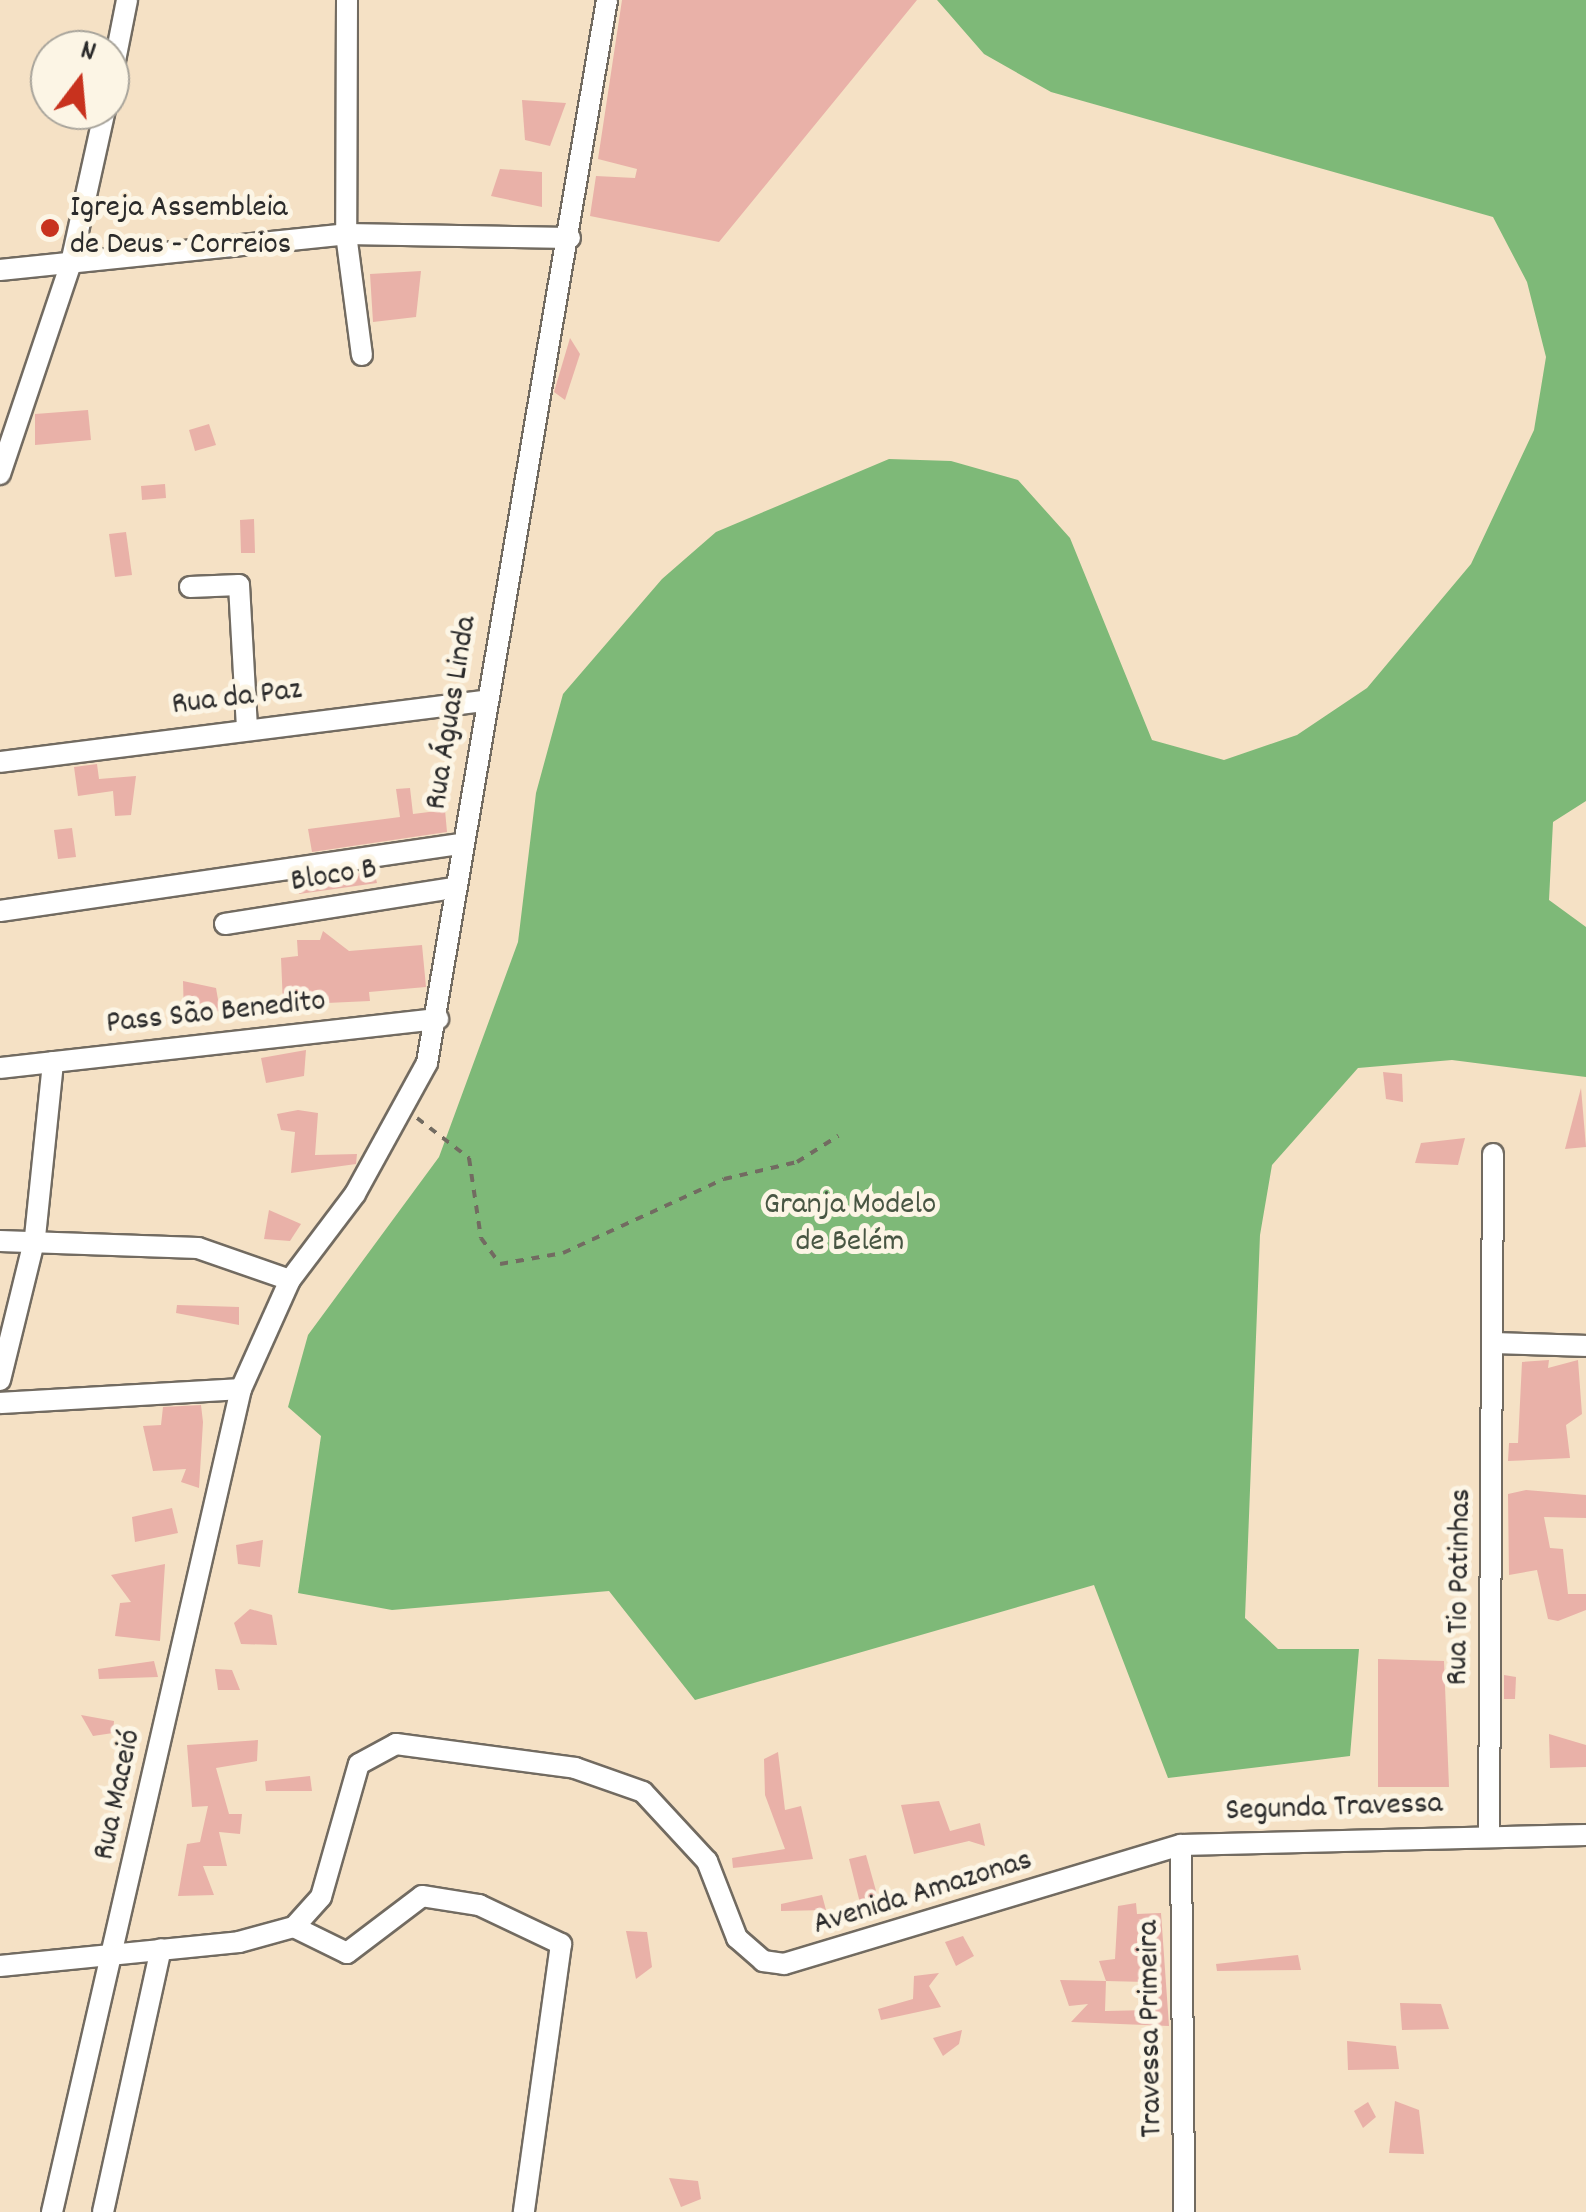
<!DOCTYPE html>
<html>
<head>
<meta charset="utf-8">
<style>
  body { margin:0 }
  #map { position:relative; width:1586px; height:2212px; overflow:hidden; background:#f5e1c5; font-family:Dekko,sans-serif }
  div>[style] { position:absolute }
  .forest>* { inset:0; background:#7eb978 }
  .building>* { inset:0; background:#e9b1a8 }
  .path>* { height:4px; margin-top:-2px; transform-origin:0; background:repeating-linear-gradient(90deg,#726b61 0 8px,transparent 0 16px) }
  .roads { filter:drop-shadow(2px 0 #726b61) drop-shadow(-2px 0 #726b61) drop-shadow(0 2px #726b61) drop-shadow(0 -2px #726b61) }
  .minor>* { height:20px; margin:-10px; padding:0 10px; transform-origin:10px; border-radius:10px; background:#fff }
  .dots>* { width:28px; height:28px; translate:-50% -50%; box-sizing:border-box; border:5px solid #fcf5e5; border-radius:50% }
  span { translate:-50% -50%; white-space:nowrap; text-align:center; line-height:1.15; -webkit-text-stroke:10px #fcf5e5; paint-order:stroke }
  .poi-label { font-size:32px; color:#2b2b2b }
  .left { translate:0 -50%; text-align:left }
  .street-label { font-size:32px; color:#2b2b2b }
  .park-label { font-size:32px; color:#485643 }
  .north { position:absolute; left:30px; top:30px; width:100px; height:100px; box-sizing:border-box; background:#fcf5e5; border:2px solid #a8a49b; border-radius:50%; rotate:16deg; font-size:28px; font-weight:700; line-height:40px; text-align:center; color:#2b2b2b }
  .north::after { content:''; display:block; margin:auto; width:35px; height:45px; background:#c8321e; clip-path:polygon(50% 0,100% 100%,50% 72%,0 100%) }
</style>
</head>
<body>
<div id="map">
  <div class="forest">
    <div style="clip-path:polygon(937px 0,1586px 0,1586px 801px,1553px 822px,1549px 900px,1586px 927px,1586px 1077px,1452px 1060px,1358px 1068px,1272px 1165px,1260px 1235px,1245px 1618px,1278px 1649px,1359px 1649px,1350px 1756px,1168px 1778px,1094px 1585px,695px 1700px,609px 1591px,392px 1610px,298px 1593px,321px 1436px,288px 1407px,308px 1335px,439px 1157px,518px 942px,536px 793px,563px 694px,662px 579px,716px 532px,889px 459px,951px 461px,1018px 480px,1070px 538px,1152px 740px,1224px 760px,1297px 735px,1367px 688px,1471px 564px,1534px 430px,1546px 357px,1527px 282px,1493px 217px,1051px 92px,984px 54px)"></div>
  </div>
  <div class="building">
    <div style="clip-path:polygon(622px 0,917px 0,719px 242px,590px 216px,596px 176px,635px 178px,637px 169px,598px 159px)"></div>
    <div style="clip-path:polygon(522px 100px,566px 103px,550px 146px,525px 140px)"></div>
    <div style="clip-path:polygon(500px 169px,542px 172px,542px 207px,491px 196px)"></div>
    <div style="clip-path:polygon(421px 271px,416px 317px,373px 322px,370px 274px)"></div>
    <div style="clip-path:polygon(570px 338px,580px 354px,565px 400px,554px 392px)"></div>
    <div style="clip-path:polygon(88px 410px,91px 440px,35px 445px,35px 414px)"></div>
    <div style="clip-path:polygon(209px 424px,216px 445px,195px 451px,189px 430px)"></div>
    <div style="clip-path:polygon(165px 484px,166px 498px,142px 500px,141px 486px)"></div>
    <div style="clip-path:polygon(254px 519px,255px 553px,241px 553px,240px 520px)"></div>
    <div style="clip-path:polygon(126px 532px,132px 575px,115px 577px,109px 534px)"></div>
    <div style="clip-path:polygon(97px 764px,99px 779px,136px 776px,131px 815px,115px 816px,113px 791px,78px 796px,74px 767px)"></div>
    <div style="clip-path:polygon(410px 788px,413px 814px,445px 810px,447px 832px,312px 852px,308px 829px,400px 817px,396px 789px)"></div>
    <div style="clip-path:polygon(72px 828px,76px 857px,58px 859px,54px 830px)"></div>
    <div style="clip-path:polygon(374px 871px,377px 883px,299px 894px,297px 882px)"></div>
    <div style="clip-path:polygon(323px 931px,349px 951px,422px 945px,426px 987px,369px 992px,370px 1001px,283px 1005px,281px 958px,298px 956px,297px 940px,320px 940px)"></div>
    <div style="clip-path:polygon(183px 981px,216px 988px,220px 1011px,184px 1016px)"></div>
    <div style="clip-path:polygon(306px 1050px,304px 1076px,266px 1083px,261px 1058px)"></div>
    <div style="clip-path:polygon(1383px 1072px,1402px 1074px,1403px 1102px,1386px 1099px)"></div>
    <div style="clip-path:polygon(1581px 1088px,1586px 1147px,1565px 1149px)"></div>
    <div style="clip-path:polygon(298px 1110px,318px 1113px,315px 1155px,357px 1154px,356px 1164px,291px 1173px,295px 1132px,281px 1130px,277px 1114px)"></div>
    <div style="clip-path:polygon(1465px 1138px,1458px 1165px,1415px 1163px,1421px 1143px)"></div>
    <div style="clip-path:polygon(269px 1210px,301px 1224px,290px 1241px,264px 1239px)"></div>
    <div style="clip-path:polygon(177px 1305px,239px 1307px,239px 1325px,176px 1313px)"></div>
    <div style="clip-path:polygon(1549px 1360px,1548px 1368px,1578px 1360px,1582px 1414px,1566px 1425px,1570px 1458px,1508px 1461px,1509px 1443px,1518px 1443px,1522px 1362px)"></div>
    <div style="clip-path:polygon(201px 1405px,203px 1422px,199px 1488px,181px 1482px,186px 1469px,153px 1471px,143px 1426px,161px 1425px,163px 1407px)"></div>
    <div style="clip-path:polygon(1526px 1490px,1586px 1495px,1586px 1518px,1544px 1517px,1550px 1548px,1563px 1549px,1568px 1594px,1586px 1594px,1586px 1610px,1558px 1621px,1548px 1619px,1537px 1570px,1509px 1575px,1508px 1494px)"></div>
    <div style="clip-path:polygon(172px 1508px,178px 1533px,135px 1542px,132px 1517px)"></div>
    <div style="clip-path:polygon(263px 1540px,260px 1567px,238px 1564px,236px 1545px)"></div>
    <div style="clip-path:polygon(165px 1564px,160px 1641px,115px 1636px,120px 1603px,131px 1602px,111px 1575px)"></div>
    <div style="clip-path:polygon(250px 1609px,272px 1615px,277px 1645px,241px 1644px,234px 1623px)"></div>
    <div style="clip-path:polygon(1378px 1659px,1444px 1661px,1449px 1787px,1378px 1787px)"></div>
    <div style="clip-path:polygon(154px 1661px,158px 1677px,99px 1679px,98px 1669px)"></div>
    <div style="clip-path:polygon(215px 1669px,232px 1670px,240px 1690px,218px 1690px)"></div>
    <div style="clip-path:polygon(1504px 1675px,1516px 1677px,1515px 1699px,1504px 1699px)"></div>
    <div style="clip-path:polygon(81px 1715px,114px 1721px,113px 1733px,93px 1736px)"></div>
    <div style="clip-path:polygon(1549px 1734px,1586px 1745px,1586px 1767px,1550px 1768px)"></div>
    <div style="clip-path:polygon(258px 1740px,257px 1761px,216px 1768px,229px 1814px,242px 1814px,240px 1834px,219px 1832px,227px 1866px,203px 1866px,214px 1895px,178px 1896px,187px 1844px,200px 1842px,208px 1806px,192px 1807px,187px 1745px)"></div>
    <div style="clip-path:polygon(778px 1752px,785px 1810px,801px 1806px,813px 1859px,733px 1868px,732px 1858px,785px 1849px,765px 1795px,764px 1759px)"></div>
    <div style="clip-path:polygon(310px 1776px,312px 1791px,266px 1791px,265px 1781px)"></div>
    <div style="clip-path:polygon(939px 1801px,950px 1831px,980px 1823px,985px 1846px,969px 1841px,914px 1854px,901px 1805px)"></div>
    <div style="clip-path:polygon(866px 1855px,878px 1898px,860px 1903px,849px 1859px)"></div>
    <div style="clip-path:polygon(822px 1895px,826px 1910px,781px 1911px,781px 1904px)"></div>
    <div style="clip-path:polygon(evenodd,1136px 1903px,1137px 1914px,1161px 1913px,1169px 2026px,1071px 2022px,1088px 2004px,1069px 2006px,1060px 1980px,1106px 1981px,1099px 1961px,1115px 1959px,1118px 1906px,1136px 1903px,1106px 1981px,1147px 1982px,1151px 2010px,1105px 2011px,1106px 1981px)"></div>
    <div style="clip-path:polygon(626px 1931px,647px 1932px,652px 1967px,636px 1979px)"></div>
    <div style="clip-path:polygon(963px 1936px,974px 1956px,956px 1966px,945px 1942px)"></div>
    <div style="clip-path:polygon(1298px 1955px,1301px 1970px,1217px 1971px,1216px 1964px)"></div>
    <div style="clip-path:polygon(939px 1973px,929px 1986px,941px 2007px,881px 2020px,878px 2009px,913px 1999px,914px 1976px)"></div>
    <div style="clip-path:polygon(1400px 2003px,1441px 2004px,1449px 2029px,1402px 2030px)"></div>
    <div style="clip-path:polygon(962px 2030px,959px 2044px,943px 2056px,933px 2038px)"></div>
    <div style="clip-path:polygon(1347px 2041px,1396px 2046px,1399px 2069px,1348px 2070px)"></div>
    <div style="clip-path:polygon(1395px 2101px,1419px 2110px,1424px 2154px,1389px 2153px)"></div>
    <div style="clip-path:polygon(1368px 2102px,1376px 2117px,1363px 2128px,1354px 2111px)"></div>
    <div style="clip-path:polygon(669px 2178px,698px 2181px,701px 2199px,681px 2207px)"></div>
  </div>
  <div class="path">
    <div style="left:417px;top:1118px;width:66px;rotate:37.6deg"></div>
    <div style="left:469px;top:1158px;width:81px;rotate:81.5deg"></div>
    <div style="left:481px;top:1238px;width:32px;rotate:54deg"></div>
    <div style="left:500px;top:1264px;width:64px;rotate:-9.9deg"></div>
    <div style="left:563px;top:1253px;width:177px;rotate:-24.7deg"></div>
    <div style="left:724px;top:1179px;width:75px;rotate:-13.1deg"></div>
    <div style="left:797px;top:1162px;width:49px;rotate:-32.4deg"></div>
  </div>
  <div class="roads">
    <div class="minor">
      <div style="left:347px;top:0;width:234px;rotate:90.2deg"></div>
      <div style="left:346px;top:234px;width:122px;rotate:82.5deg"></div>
      <div style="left:110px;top:86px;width:88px;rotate:-78.8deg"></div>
      <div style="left:0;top:270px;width:348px;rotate:-5.9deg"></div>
      <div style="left:346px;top:234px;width:224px;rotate:1deg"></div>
      <div style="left:0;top:474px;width:223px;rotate:-71.4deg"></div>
      <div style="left:71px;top:263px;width:157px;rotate:-77.5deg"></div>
      <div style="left:190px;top:587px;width:49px;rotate:-2.3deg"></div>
      <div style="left:239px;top:585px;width:142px;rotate:86.8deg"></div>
      <div style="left:0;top:762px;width:487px;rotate:-7.2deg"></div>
      <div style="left:0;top:911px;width:467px;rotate:-8.3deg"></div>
      <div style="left:225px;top:924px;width:230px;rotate:-9deg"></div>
      <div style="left:0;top:1068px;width:441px;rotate:-6.4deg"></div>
      <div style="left:0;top:1241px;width:198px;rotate:2deg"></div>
      <div style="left:198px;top:1248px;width:97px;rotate:19.2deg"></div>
      <div style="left:1496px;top:1343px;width:90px;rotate:1.9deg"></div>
      <div style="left:0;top:1380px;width:147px;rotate:-76.2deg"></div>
      <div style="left:35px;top:1237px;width:176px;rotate:-84.1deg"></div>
      <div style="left:0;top:1403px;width:241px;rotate:-3.3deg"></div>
      <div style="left:1489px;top:1833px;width:679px;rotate:-89.66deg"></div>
      <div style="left:1181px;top:1845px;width:367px;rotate:89.5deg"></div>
      <div style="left:294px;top:1927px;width:59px;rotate:26.1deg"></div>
      <div style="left:347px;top:1953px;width:94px;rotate:-37.2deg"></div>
      <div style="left:422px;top:1896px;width:58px;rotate:9deg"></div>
      <div style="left:479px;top:1905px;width:91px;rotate:25.4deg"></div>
      <div style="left:561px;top:1944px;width:271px;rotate:97.9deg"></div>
      <div style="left:0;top:1966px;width:240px;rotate:-5.7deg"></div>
      <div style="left:239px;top:1942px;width:57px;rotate:-15.3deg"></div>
      <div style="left:294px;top:1927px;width:40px;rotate:-48deg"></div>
      <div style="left:321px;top:1897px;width:138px;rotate:-74.1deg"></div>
      <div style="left:359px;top:1764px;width:42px;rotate:-28.4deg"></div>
      <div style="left:396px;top:1744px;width:181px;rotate:7.6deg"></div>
      <div style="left:575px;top:1768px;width:72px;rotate:19.4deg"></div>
      <div style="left:643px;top:1792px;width:94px;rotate:47.2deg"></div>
      <div style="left:707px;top:1861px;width:83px;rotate:68.7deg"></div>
      <div style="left:737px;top:1938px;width:35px;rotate:41deg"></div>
      <div style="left:763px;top:1961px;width:21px;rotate:8deg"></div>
      <div style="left:784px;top:1964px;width:414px;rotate:-16.7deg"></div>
      <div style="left:1181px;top:1845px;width:405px;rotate:-1.4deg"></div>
      <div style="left:52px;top:2212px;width:844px;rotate:-77.07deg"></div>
      <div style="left:241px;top:1389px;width:120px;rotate:-65.8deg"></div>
      <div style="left:290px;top:1280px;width:108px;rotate:-52.9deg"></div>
      <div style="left:355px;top:1194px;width:149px;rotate:-61.2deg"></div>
      <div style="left:427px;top:1063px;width:1078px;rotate:-80.39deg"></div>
      <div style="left:103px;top:2212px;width:269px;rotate:-77.6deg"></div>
    </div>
  </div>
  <div class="dots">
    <div style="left:50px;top:228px;background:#c8321e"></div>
  </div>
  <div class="poi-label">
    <span class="left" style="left:70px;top:228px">Igreja Assembleia<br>de Deus - Correios</span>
  </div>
  <div class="street-label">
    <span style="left:237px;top:699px;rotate:-7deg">Rua da Paz</span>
    <span style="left:453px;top:713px;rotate:-81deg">Rua Águas Linda</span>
    <span style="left:334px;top:877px;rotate:-9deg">Bloco B</span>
    <span style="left:216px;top:1014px;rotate:-6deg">Pass São Benedito</span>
    <span style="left:1461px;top:1587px;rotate:-89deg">Rua Tio Patinhas</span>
    <span style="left:119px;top:1795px;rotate:-78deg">Rua Maceió</span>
    <span style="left:1334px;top:1809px;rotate:-2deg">Segunda Travessa</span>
    <span style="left:923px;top:1894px;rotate:-17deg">Avenida Amazonas</span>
    <span style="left:1152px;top:2029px;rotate:-91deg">Travessa Primeira</span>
  </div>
  <div class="park-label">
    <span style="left:850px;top:1225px">Granja Modelo<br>de Belém</span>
  </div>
  <div class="north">N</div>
</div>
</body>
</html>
